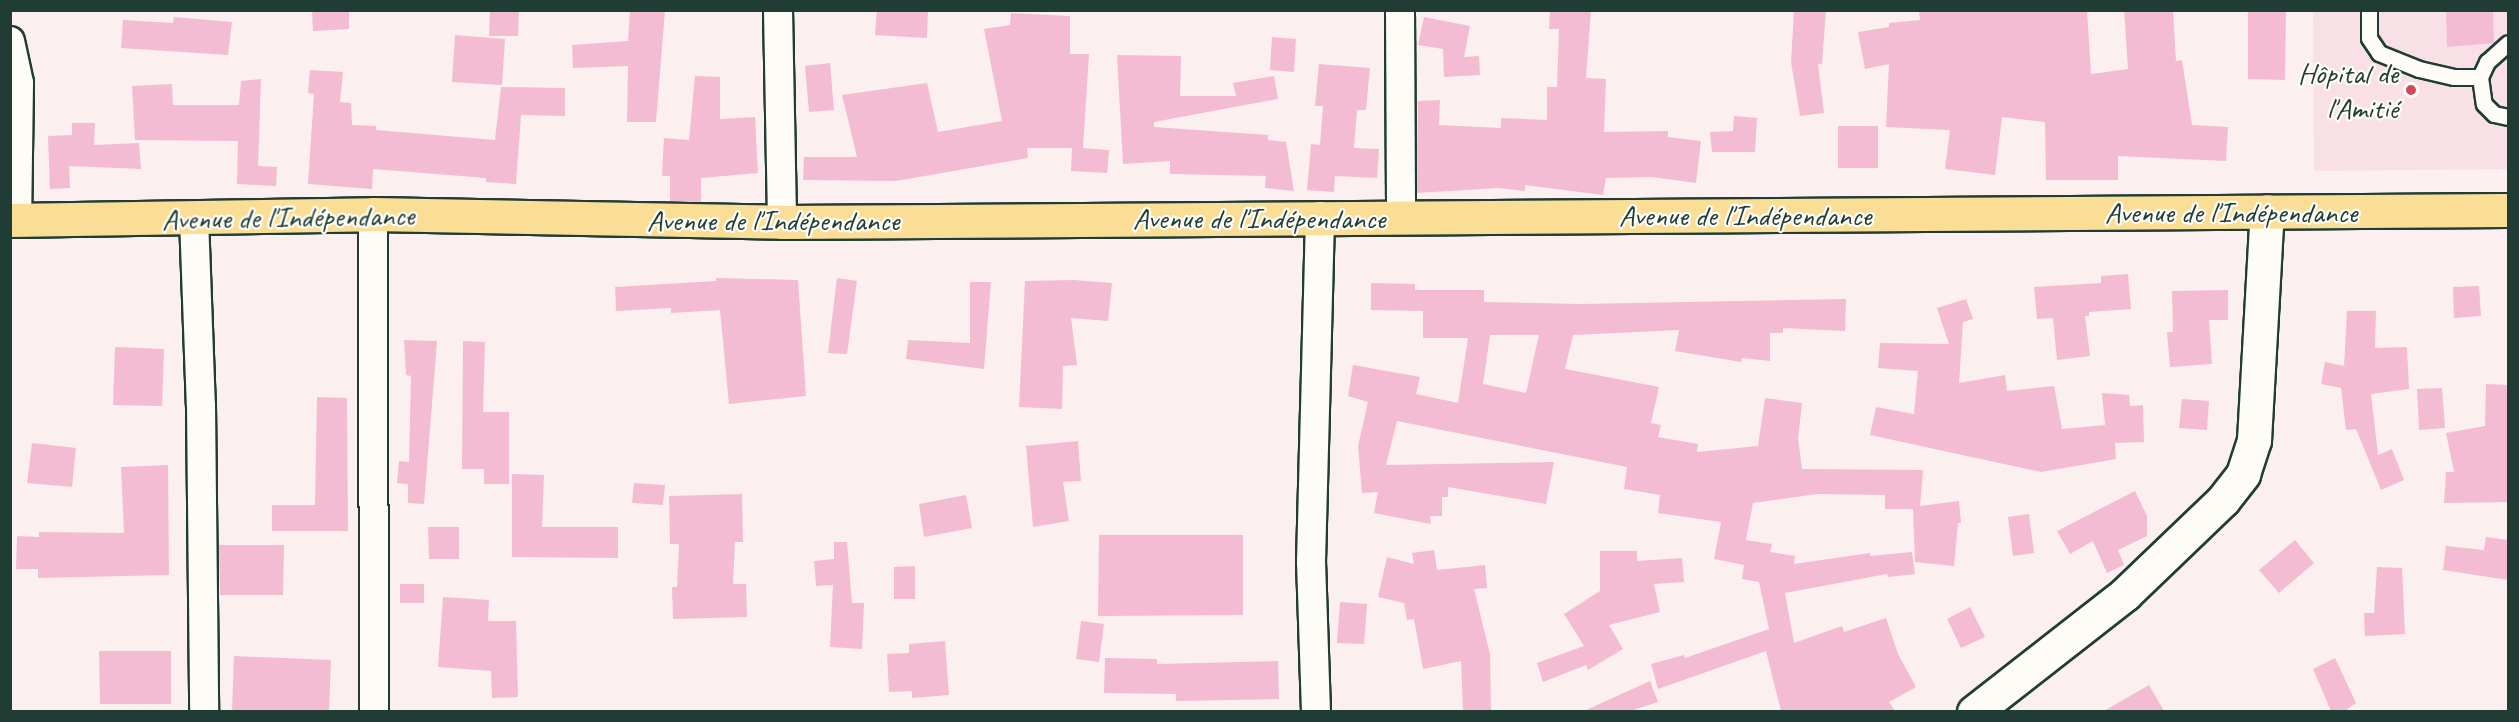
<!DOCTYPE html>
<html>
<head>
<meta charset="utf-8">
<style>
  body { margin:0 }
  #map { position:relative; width:2519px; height:722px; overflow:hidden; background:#fbeff0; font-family:Caveat,sans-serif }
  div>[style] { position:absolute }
  .built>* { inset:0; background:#f9e0e7 }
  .building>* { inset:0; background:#f4bcd2 }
  .roads { filter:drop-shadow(2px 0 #1f3d34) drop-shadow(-2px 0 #1f3d34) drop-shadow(0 2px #1f3d34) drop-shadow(0 -2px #1f3d34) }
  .lane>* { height:15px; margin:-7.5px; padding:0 7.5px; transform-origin:7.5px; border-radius:7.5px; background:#fdfcf7 }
  .street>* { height:28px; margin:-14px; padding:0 14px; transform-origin:14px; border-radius:14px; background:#fdfcf7 }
  .secondary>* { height:33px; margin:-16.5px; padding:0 16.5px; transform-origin:16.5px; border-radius:16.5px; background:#fdfcf7 }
  .primary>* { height:33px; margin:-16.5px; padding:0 16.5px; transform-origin:16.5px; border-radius:16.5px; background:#fbde96 }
  .dots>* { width:16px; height:16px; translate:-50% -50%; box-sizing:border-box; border:3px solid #fdfcf7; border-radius:50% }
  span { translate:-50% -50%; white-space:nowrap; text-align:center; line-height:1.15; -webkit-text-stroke:4.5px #fdfcf7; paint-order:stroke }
  .poi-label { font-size:30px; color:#1f3d34 }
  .right { translate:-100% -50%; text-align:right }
  .street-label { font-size:30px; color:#1f3d34 }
  .frame { position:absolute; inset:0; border:12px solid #1f3d34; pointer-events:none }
</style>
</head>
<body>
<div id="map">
  <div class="built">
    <div style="clip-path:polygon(2313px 11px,2508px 11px,2508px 169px,2314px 171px)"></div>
  </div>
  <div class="building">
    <div style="clip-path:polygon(312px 10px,349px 10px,349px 29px,313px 31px)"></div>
    <div style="clip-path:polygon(490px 10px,519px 10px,518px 36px,489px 36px)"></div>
    <div style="clip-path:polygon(630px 10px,665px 10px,656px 122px,627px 122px,628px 66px,573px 68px,572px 45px,628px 41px)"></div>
    <div style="clip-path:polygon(877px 10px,928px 10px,927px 38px,875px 35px)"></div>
    <div style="clip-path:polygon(1550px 10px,1591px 10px,1586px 78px,1606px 79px,1604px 132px,1668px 131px,1668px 137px,1701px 141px,1696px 183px,1652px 177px,1606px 178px,1603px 195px,1525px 185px,1525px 191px,1498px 188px,1417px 193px,1418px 101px,1440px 100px,1439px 125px,1501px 128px,1501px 118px,1547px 120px,1547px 87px,1557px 87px,1559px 29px,1549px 29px)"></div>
    <div style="clip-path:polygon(1794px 10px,1826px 10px,1822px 64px,1818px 64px,1824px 113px,1800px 116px,1791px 62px)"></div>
    <div style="clip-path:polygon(1919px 10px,2087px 10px,2091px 74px,2128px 69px,2124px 10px,2173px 10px,2176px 61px,2182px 60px,2192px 125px,2228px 127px,2226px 161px,2118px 156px,2118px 180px,2046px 180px,2045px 122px,2002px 117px,1995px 175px,1945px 169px,1950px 130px,1886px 127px,1889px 64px,1865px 69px,1858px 32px,1889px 27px,1889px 23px,1920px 20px)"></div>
    <div style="clip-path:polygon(2248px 10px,2286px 10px,2285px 80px,2248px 79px)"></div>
    <div style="clip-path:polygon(2446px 10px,2493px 10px,2494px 43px,2447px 47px)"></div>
    <div style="clip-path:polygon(1011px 13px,1070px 16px,1070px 54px,1089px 54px,1083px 148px,1109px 150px,1107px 173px,1071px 171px,1072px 148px,1027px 148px,1028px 158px,896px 181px,803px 180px,804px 157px,857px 157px,842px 95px,927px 83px,938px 132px,1002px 121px,984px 29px,1010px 25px)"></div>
    <div style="clip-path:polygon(174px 17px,232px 22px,228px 55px,121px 48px,123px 20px,173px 23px)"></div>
    <div style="clip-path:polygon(1424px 17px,1470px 26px,1464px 57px,1479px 56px,1480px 75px,1444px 77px,1443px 49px,1418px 45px)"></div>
    <div style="clip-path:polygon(455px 35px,505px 39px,502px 85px,452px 82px)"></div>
    <div style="clip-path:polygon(1272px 37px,1296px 39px,1294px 72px,1270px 70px)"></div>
    <div style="clip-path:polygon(1117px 55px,1181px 56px,1180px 96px,1236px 96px,1233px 83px,1274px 76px,1278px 99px,1154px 122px,1154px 127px,1268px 135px,1268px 140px,1286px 142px,1294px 191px,1265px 188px,1266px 176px,1170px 174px,1170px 161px,1123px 164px)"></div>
    <div style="clip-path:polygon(830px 63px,834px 110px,809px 112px,805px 66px)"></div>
    <div style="clip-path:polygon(1319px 64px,1370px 68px,1366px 110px,1357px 110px,1354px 148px,1379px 149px,1377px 178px,1335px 176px,1334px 192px,1307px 190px,1311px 144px,1320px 145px,1323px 106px,1315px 106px)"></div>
    <div style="clip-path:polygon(310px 70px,343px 72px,340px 102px,351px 103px,352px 125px,376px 126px,376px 130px,495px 140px,501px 87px,565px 88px,565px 116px,521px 115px,516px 184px,486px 182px,486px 178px,373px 169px,372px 189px,308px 184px,314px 94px,308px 93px)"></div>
    <div style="clip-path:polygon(695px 76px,720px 77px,720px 119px,755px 117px,758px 173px,701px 178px,701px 202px,670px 201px,670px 176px,662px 176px,664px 138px,689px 140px)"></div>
    <div style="clip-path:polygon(261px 79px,258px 166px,277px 167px,276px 186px,237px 184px,238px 141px,135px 140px,132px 86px,172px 84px,173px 105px,239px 105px,241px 81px)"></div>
    <div style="clip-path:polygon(1734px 116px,1757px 118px,1755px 152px,1712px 152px,1710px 132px,1733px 131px)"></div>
    <div style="clip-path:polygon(72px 123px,95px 123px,94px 145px,139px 143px,141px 169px,69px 166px,70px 188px,50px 189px,48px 136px,72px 135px)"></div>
    <div style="clip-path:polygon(1838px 126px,1878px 126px,1878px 168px,1838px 168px)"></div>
    <div style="clip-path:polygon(2128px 274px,2131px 309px,2089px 312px,2089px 316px,2085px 316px,2090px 356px,2057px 360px,2053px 318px,2037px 319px,2034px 287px,2101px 283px,2101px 276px)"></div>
    <div style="clip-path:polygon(716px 278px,798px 280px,806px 396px,729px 404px,720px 310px,671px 313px,671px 308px,616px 311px,615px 287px,716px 281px)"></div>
    <div style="clip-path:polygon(837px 278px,857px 281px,847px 354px,828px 353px)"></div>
    <div style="clip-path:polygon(1074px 280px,1112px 283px,1108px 321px,1071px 318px,1077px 365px,1063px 366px,1062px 409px,1019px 407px,1025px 281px)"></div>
    <div style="clip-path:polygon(970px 282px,991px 282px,984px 369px,906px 359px,908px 340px,970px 343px)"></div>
    <div style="clip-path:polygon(evenodd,1371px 283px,1415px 284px,1415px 290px,1484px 290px,1484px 302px,1581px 304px,1846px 299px,1845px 331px,1783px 328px,1783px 333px,1770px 333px,1770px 361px,1742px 358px,1741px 362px,1675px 351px,1679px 330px,1573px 335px,1565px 369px,1659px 387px,1651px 423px,1661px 425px,1658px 437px,1698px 444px,1697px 452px,1758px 446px,1765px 398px,1802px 403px,1798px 438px,1802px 469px,1923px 470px,1920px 506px,1959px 501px,1961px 523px,1958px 523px,1954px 566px,1915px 562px,1913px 509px,1885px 509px,1885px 495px,1817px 494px,1753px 503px,1746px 540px,1772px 544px,1770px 552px,1795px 556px,1794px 564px,1870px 553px,1870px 556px,1912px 552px,1915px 574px,1888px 577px,1887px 574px,1785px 593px,1794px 643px,1842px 626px,1844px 632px,1886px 618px,1898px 654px,1916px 687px,1889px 702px,1895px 711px,1781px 711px,1766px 651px,1658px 689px,1651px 664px,1684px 655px,1685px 658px,1769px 629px,1759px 582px,1742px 579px,1744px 565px,1714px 559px,1721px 522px,1658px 513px,1660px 495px,1624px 489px,1627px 467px,1397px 421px,1386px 465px,1554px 462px,1546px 504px,1448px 487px,1448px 497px,1442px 497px,1442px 516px,1430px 516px,1431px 524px,1374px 513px,1378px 492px,1362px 493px,1358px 446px,1368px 402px,1348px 396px,1353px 365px,1420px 377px,1416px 394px,1458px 403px,1468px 338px,1423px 338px,1423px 311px,1371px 310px,1371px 283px,1490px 335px,1539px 335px,1526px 393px,1483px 384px,1490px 335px)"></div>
    <div style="clip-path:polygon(2479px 286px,2481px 316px,2454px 318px,2453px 287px)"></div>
    <div style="clip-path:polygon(2228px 290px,2228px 320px,2209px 320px,2212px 364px,2170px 367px,2167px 332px,2173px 332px,2172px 291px)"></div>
    <div style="clip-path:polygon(1966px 299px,1973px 319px,1963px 322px,1959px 383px,2005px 375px,2007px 391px,2054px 386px,2062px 429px,2105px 425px,2102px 393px,2129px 395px,2130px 406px,2143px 405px,2144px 442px,2115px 443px,2116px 459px,2041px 472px,1870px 435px,1876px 407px,1914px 414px,1918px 371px,1878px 368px,1880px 343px,1949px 344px,1937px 308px)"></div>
    <div style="clip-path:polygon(2347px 311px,2376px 311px,2375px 348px,2407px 347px,2409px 389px,2371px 394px,2378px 455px,2392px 449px,2404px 480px,2381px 490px,2356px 429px,2346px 430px,2341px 388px,2321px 384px,2325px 362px,2344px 366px)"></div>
    <div style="clip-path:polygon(404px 340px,437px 341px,424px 504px,408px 503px,408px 484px,397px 483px,399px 461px,409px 462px,411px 376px,406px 375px)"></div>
    <div style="clip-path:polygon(463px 341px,485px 342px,483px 412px,509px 412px,509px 484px,484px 484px,484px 469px,462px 469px)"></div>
    <div style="clip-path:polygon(115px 347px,164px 349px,162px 406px,113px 405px)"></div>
    <div style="clip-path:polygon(2486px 384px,2508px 385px,2508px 502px,2444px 503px,2446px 472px,2454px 472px,2446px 433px,2485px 426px)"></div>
    <div style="clip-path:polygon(2442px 388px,2445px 428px,2419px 430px,2417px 389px)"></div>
    <div style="clip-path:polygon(317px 397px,347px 398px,348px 531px,272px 531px,272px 505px,315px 505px)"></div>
    <div style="clip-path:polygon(2182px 399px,2209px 401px,2207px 430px,2179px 428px)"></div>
    <div style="clip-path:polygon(1078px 441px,1081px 481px,1063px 482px,1069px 521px,1033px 527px,1026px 446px)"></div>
    <div style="clip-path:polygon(32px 443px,76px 448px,72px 487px,27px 483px)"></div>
    <div style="clip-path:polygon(168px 465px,169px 575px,38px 578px,38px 569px,16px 569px,17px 536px,39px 537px,39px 532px,124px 533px,121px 467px)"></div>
    <div style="clip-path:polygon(512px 474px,544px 475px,542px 527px,618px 527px,618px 558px,512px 557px)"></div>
    <div style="clip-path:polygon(634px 483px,665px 485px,663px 505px,632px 503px)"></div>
    <div style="clip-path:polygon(2135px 491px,2147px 516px,2147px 536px,2118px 550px,2124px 565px,2107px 573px,2093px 541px,2070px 554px,2057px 531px)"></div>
    <div style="clip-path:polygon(742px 494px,743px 542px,735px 542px,733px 584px,746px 584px,747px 617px,673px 619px,672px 587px,677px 587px,679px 544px,670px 544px,669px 496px)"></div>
    <div style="clip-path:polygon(966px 495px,972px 528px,924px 537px,919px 504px)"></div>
    <div style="clip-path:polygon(2029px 514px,2034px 553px,2013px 556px,2008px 517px)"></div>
    <div style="clip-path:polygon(428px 527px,459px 527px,459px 559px,429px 559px)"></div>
    <div style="clip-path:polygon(1099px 535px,1243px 535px,1243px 615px,1098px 616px)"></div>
    <div style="clip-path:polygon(2486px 537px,2508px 540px,2508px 580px,2443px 570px,2446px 546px,2484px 550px)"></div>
    <div style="clip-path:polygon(2295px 540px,2314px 563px,2279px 593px,2259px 570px)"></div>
    <div style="clip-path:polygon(834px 542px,847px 542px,852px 603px,864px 603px,862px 649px,830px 647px,833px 585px,816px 586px,814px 561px,834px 559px)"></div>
    <div style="clip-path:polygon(219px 545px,284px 545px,283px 595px,220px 595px)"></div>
    <div style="clip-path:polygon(1434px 550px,1437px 570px,1485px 565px,1487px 588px,1474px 589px,1490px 654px,1491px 711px,1463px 711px,1461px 661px,1423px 669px,1414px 619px,1407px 620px,1404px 603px,1378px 597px,1387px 557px,1414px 564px,1412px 553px)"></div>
    <div style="clip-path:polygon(1600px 551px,1637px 551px,1637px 561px,1682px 558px,1684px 582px,1654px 584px,1660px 612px,1609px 625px,1623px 649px,1588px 670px,1586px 665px,1543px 682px,1537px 663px,1584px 646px,1564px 614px,1600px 591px)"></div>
    <div style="clip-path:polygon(915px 566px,915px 599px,894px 599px,894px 567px)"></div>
    <div style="clip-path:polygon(2377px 567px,2402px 568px,2405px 634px,2365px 636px,2364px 613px,2374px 613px)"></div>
    <div style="clip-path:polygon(400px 584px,424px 584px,424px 603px,400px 603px)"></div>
    <div style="clip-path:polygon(443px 597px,489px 600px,488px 621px,516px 621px,518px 697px,492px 698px,491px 671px,438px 667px)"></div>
    <div style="clip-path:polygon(1340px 602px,1367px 604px,1364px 644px,1337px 643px)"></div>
    <div style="clip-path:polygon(1970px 607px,1985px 637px,1961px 648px,1947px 619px)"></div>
    <div style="clip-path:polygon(1081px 621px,1104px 624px,1099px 662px,1076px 659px)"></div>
    <div style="clip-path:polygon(945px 641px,949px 695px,912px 698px,912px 691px,889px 692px,887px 654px,909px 653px,909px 644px)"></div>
    <div style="clip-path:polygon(99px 651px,171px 651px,171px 704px,100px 704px)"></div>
    <div style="clip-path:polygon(234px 656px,331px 660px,329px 711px,232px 711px)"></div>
    <div style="clip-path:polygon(1105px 658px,1157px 659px,1157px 664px,1278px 661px,1279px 699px,1176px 701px,1176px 694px,1104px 693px)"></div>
    <div style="clip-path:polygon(2335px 658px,2356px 703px,2345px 711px,2331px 711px,2313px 669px)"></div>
    <div style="clip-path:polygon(1650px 681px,1658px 702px,1630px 711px,1584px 711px)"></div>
    <div style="clip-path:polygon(2149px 685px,2164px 711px,2104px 711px)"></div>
  </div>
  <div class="roads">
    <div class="lane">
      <div style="left:2369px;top:10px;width:28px;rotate:90deg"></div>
      <div style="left:2369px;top:38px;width:18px;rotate:56deg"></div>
      <div style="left:2379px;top:53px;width:43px;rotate:21.8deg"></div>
      <div style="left:2419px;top:69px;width:36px;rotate:13deg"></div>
      <div style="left:2454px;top:77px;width:26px"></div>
      <div style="left:2480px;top:77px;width:17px;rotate:-65deg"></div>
      <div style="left:2487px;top:62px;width:28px;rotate:-42deg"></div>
      <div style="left:2480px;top:77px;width:27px;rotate:82deg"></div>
      <div style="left:2484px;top:104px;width:14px;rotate:45deg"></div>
      <div style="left:2494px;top:114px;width:14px;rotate:12deg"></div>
    </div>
    <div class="street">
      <div style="left:778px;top:10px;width:212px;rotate:88.9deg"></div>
      <div style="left:1400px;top:10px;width:208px;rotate:89.7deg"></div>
      <div style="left:10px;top:41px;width:43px;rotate:77.9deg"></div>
      <div style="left:19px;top:83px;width:137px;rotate:90.8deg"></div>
      <div style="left:373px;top:214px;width:498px;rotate:89.9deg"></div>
      <div style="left:194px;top:218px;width:187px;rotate:87.9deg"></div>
      <div style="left:201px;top:405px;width:307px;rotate:89.4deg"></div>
      <div style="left:1316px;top:712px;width:150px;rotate:-91.9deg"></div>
      <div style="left:1311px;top:562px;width:346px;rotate:-88.5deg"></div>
    </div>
    <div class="secondary">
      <div style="left:1974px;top:712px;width:192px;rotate:-38deg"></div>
      <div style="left:2125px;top:594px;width:136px;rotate:-43.8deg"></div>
      <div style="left:2223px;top:500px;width:33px;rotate:-52deg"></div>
      <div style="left:2243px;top:474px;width:36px;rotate:-72deg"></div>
      <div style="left:2254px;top:440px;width:229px;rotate:-86.8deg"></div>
    </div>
    <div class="primary">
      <div style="left:10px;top:220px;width:363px;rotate:-0.9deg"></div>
      <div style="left:373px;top:214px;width:409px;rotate:1.1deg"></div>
      <div style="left:782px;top:222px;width:1726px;rotate:-0.4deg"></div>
    </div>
  </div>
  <div class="dots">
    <div style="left:2411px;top:90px;background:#d1495b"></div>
  </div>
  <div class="poi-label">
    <span class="right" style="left:2398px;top:90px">Hôpital de<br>l'Amitié</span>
  </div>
  <div class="street-label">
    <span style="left:2231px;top:212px">Avenue de l'Indépendance</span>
    <span style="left:1745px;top:215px">Avenue de l'Indépendance</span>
    <span style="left:288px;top:217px;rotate:-1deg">Avenue de l'Indépendance</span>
    <span style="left:1259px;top:218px">Avenue de l'Indépendance</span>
    <span style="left:773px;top:220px">Avenue de l'Indépendance</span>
  </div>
  <div class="frame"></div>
</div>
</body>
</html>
